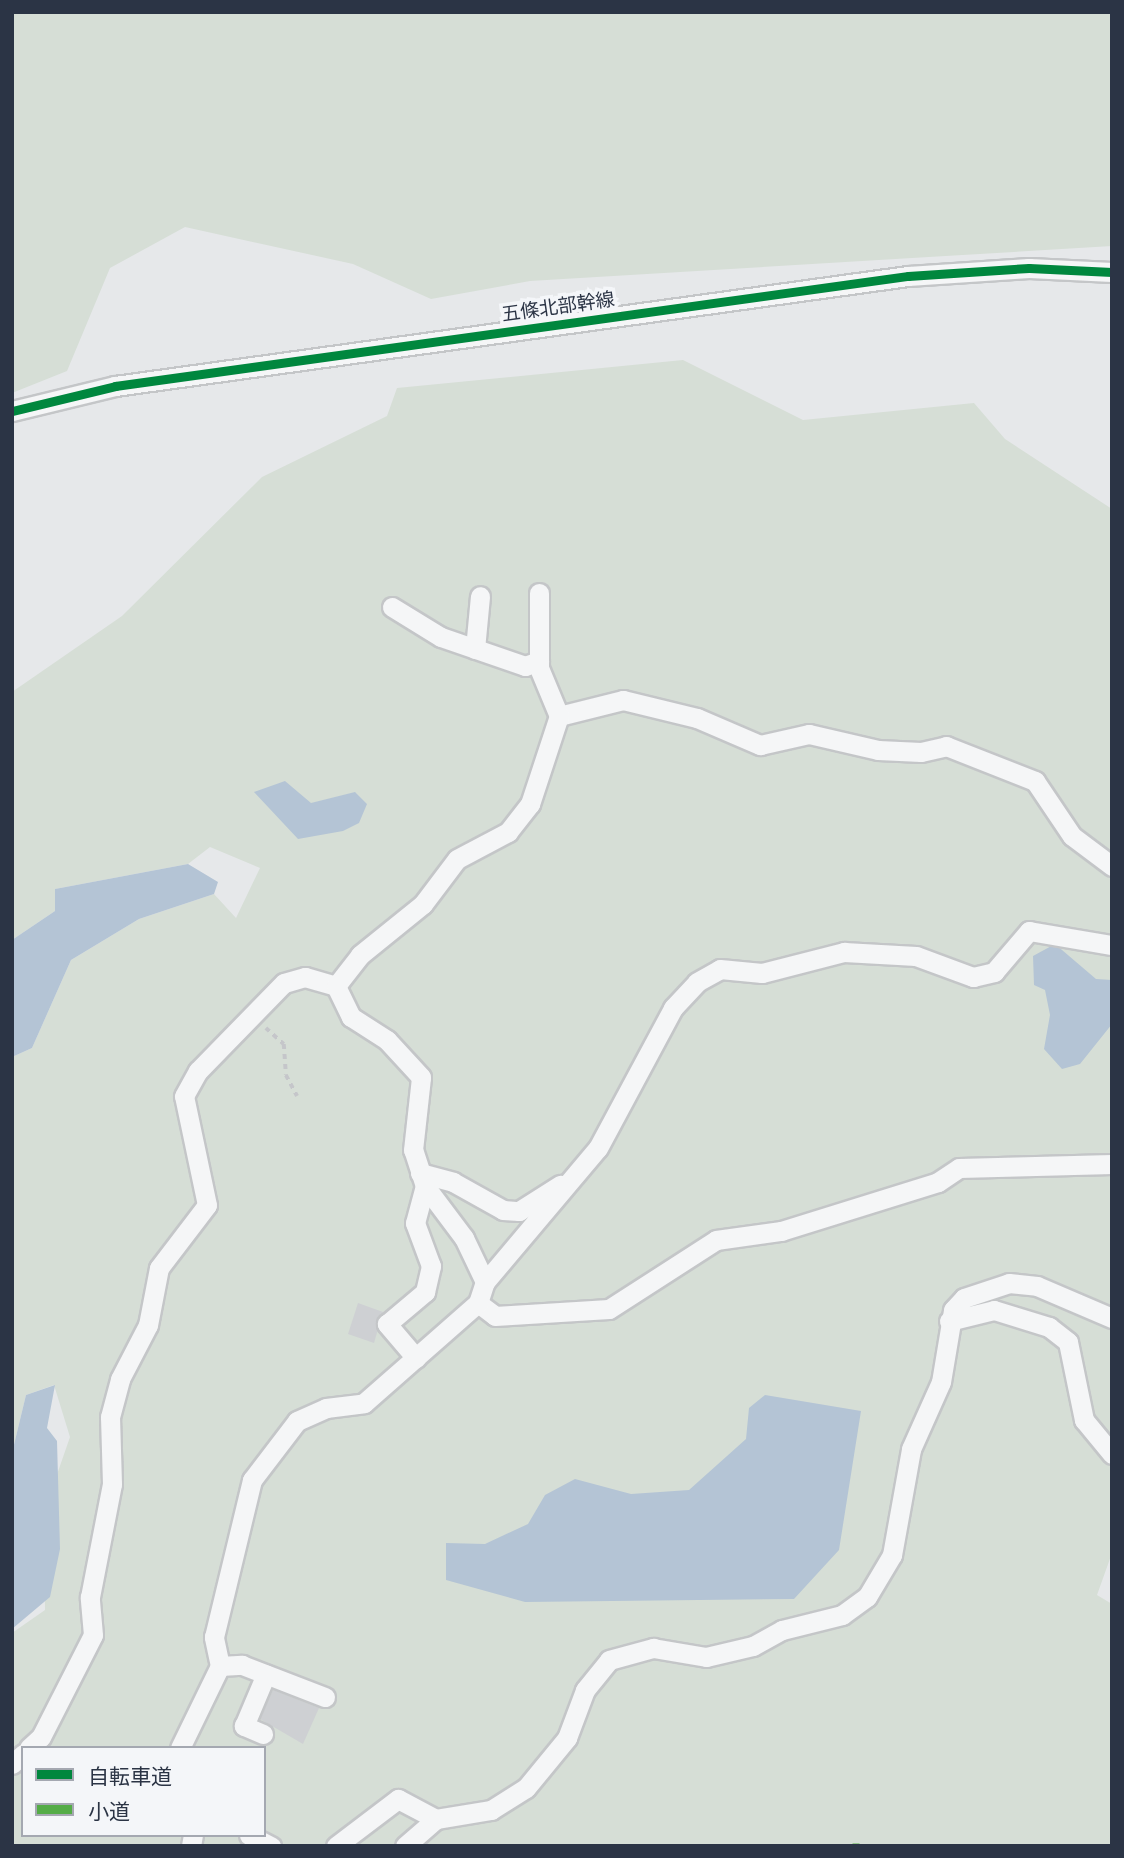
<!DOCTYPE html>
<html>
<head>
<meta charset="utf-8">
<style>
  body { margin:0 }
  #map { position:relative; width:1124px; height:1858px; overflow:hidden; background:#e6e8ea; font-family:"PT Sans","Noto Sans JP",sans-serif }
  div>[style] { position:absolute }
  .green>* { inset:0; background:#d6ded6 }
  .water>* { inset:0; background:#b4c4d5 }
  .building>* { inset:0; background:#ced0d3 }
  .path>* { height:3.5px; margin-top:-1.75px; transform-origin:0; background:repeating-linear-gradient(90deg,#c5c6ca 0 5px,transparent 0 10px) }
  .roads { filter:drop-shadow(2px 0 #c4c6c8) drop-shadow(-2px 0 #c4c6c8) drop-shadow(0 2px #c4c6c8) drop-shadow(0 -2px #c4c6c8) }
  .minor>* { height:19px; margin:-9.5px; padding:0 9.5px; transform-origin:9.5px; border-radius:9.5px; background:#f5f6f7 }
  .quiet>* { height:7px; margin-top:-3.5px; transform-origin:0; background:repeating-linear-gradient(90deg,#54ac47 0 14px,transparent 0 21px) }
  .cycleway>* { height:9px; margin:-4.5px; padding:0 4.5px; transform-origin:4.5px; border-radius:4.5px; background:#00873e }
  span { translate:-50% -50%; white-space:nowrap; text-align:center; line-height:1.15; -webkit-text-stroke:7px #f4f6f9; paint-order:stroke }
  .street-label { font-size:19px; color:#2b3445 }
  .frame { position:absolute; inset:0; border:14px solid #2b3445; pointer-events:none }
  .legend { position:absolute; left:21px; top:1746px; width:245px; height:91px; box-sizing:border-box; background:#f4f6f9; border:2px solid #a4a8b1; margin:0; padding:9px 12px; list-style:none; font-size:21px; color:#2b3445 }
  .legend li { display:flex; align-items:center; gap:14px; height:35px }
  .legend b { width:35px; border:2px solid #a4a8b1 }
</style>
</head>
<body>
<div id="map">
  <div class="green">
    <div style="clip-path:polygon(12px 12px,1112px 12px,1112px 246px,530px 281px,431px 299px,353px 264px,185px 227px,110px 268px,67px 371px,12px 393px)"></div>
    <div style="clip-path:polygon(evenodd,683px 360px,803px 420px,974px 403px,1005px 439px,1112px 509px,1112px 1444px,1099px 1453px,1112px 1466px,1112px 1553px,1097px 1595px,1112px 1604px,1112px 1846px,12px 1846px,12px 1633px,45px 1610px,44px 1512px,70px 1437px,54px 1385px,26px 1395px,12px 1453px,12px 1057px,32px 1048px,71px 960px,139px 919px,214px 894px,236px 918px,260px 868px,210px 847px,188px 864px,55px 889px,55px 911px,12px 940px,12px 692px,122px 616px,262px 477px,387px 416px,397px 388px,683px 360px,23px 1748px,264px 1748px,264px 1835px,23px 1835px,23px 1748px)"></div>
  </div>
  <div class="water">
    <div style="clip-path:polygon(285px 781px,311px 803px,355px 792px,367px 804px,359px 823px,343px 831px,298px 839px,254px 792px)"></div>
    <div style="clip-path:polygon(188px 864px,218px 882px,214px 894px,139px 919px,71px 960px,32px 1048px,12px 1057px,12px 940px,55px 911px,55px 889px)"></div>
    <div style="clip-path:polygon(1055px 944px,1096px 979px,1112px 980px,1112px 1024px,1080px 1064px,1062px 1069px,1044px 1049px,1050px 1015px,1045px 990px,1034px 985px,1033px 956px)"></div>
    <div style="clip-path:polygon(55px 1385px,47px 1428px,57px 1441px,60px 1549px,50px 1597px,12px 1629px,12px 1453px,26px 1395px)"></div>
    <div style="clip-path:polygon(765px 1395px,861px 1411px,839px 1550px,794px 1599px,525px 1602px,446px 1580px,446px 1543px,485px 1544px,528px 1524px,545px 1495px,575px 1479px,631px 1494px,689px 1490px,746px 1439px,749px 1408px)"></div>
  </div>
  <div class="building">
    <div style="clip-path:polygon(358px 1303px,383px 1312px,374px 1343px,348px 1334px)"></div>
    <div style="clip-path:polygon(273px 1690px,319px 1708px,303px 1744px,260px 1719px)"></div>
  </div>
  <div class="path">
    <div style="left:266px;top:1028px;width:24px;rotate:42deg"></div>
    <div style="left:284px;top:1044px;width:31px;rotate:86deg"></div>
    <div style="left:286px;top:1075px;width:24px;rotate:62deg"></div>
  </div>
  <div class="roads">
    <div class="minor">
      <div style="left:12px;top:411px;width:106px;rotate:-13.6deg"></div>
      <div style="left:115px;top:386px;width:801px;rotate:-7.9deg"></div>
      <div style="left:908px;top:276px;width:121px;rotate:-3.8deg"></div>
      <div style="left:1029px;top:268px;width:83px;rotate:2.8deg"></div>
      <div style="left:392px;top:607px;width:57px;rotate:31.5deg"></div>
      <div style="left:441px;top:637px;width:89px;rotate:19deg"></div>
      <div style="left:525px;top:666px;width:15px;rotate:-20deg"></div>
      <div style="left:475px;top:649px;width:53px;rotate:-84.6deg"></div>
      <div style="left:559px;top:716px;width:66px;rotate:-14deg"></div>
      <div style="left:623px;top:700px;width:76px;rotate:13.7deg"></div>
      <div style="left:697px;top:718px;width:69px;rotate:23.2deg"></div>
      <div style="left:760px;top:745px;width:50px;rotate:-12.7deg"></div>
      <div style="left:809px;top:734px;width:71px;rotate:13.1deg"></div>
      <div style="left:878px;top:750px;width:43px;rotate:2.7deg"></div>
      <div style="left:921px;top:752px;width:26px;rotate:-13deg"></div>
      <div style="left:946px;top:746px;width:96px;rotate:21.5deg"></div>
      <div style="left:1035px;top:781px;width:66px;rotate:56.1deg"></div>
      <div style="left:1072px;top:836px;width:50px;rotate:36.9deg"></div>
      <div style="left:420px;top:1173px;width:34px;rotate:15deg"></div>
      <div style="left:453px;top:1182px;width:57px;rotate:29.2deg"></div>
      <div style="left:503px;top:1210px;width:16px;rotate:4deg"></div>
      <div style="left:519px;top:1211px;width:49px;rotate:-32.4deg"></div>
      <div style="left:485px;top:1282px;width:175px;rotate:-49.9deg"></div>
      <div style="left:598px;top:1148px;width:159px;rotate:-61.8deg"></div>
      <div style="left:673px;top:1008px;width:35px;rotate:-47deg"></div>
      <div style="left:697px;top:982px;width:26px;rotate:-29deg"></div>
      <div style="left:720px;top:969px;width:42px;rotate:5.4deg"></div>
      <div style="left:762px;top:973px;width:85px;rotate:-14.4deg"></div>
      <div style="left:844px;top:952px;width:72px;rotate:3.2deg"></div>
      <div style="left:916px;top:956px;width:61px;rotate:20.2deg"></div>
      <div style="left:973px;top:977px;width:22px;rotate:-13deg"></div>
      <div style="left:994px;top:972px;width:54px;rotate:-49.5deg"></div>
      <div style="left:1029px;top:931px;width:84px;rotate:9.6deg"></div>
      <div style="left:478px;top:1303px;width:21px;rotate:37deg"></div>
      <div style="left:495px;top:1316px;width:114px;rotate:-3.5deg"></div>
      <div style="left:609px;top:1309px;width:127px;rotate:-32.8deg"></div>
      <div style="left:716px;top:1240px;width:66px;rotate:-7.9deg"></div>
      <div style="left:781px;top:1231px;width:164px;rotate:-17.3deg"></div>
      <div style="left:938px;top:1182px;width:25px;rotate:-34deg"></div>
      <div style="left:959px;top:1168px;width:153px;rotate:-1.5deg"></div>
      <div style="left:949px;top:1321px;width:46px;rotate:-13.7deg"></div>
      <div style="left:994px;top:1310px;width:58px;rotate:17.2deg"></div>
      <div style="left:1049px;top:1327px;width:24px;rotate:38deg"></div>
      <div style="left:1068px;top:1342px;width:80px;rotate:78.4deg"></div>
      <div style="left:1084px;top:1420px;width:44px;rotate:50.5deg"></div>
      <div style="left:416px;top:1358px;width:45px;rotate:-130.5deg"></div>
      <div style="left:387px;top:1324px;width:50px;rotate:-40.1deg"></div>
      <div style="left:425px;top:1292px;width:27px;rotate:-77deg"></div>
      <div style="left:431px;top:1266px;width:46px;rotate:-110.4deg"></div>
      <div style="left:415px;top:1223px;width:38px;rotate:-75deg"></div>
      <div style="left:220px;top:1666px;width:22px;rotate:-3deg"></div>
      <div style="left:242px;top:1665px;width:89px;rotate:21.1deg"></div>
      <div style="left:263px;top:1734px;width:21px;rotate:-157deg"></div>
      <div style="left:244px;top:1726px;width:56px;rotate:-67.1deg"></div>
      <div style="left:29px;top:1748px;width:16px;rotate:-43deg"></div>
      <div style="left:41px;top:1737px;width:114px;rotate:-63deg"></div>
      <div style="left:93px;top:1635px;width:38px;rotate:-95deg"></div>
      <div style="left:90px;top:1597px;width:115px;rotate:-79deg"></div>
      <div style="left:112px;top:1484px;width:67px;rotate:-91.7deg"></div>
      <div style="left:110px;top:1417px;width:39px;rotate:-75deg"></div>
      <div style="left:120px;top:1379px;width:61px;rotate:-62.6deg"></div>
      <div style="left:148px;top:1325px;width:58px;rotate:-79.1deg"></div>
      <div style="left:159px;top:1268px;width:79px;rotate:-52.7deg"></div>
      <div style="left:207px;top:1205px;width:111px;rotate:-101.9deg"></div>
      <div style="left:184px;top:1096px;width:29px;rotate:-61deg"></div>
      <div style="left:198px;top:1071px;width:123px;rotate:-45.7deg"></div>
      <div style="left:284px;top:983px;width:22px;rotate:-16deg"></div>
      <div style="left:305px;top:977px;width:32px;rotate:16deg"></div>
      <div style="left:180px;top:1748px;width:91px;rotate:-64deg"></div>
      <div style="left:220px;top:1666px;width:30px;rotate:-102deg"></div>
      <div style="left:214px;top:1637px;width:162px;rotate:-76.4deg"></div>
      <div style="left:252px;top:1480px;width:74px;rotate:-52.7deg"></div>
      <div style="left:297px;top:1421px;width:32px;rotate:-24deg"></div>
      <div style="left:326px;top:1408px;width:38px;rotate:-7deg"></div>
      <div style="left:364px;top:1403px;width:152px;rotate:-41.3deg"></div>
      <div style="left:478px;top:1303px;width:22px;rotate:-72deg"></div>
      <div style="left:485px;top:1282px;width:49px;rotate:-115.5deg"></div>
      <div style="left:464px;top:1238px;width:65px;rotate:-126.9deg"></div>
      <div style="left:425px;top:1186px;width:38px;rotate:-108deg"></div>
      <div style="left:413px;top:1150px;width:73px;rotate:-83.7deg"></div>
      <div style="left:421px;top:1077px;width:50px;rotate:-132.6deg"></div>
      <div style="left:387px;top:1040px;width:43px;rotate:-147.4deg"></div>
      <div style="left:351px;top:1017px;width:34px;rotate:-116deg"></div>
      <div style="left:336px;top:986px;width:39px;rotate:-52deg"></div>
      <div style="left:360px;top:955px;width:81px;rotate:-39deg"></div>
      <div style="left:423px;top:904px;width:56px;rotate:-52.9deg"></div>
      <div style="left:457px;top:859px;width:58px;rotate:-27.9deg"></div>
      <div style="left:508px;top:832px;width:36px;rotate:-52deg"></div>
      <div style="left:530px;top:804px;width:93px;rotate:-71.8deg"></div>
      <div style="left:559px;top:716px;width:52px;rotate:-112.6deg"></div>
      <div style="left:539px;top:668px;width:75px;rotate:-90deg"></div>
      <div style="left:12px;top:1764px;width:15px;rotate:-42deg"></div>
      <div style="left:249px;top:1835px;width:25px;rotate:27deg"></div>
      <div style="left:191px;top:1846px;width:11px;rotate:-80deg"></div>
      <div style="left:336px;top:1846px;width:78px;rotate:-37.2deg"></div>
      <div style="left:398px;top:1799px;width:43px;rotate:27.8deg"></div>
      <div style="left:436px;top:1819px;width:56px;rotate:-9.3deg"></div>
      <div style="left:491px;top:1810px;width:41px;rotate:-32.2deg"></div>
      <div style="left:526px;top:1788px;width:65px;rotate:-50.6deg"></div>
      <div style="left:567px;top:1738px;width:51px;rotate:-69.4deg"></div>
      <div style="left:585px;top:1690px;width:38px;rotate:-51deg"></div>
      <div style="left:609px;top:1660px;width:46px;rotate:-15.3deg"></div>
      <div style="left:653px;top:1648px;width:54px;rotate:9.6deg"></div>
      <div style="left:706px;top:1657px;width:48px;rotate:-13.2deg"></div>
      <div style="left:753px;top:1646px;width:33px;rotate:-29deg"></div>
      <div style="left:782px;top:1630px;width:62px;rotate:-14deg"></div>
      <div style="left:842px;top:1615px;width:31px;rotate:-36deg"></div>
      <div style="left:867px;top:1597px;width:49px;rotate:-59.2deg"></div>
      <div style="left:892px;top:1555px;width:108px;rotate:-79.8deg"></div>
      <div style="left:911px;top:1449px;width:73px;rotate:-65.9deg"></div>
      <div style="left:941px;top:1382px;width:73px;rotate:-80.5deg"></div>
      <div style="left:953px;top:1310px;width:16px;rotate:-47deg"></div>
      <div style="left:964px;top:1298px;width:47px;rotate:-18.4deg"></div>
      <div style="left:1009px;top:1283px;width:28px;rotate:6deg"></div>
      <div style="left:1037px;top:1286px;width:82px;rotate:23.1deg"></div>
      <div style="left:405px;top:1846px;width:41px;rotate:-41.1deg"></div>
    </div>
  </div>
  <div class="quiet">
    <div style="left:856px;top:1843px;width:3px;rotate:90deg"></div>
  </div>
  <div class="cycleway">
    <div style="left:12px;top:411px;width:106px;rotate:-13.6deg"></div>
    <div style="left:115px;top:386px;width:801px;rotate:-7.9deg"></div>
    <div style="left:908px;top:276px;width:121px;rotate:-3.8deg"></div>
    <div style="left:1029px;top:268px;width:83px;rotate:2.8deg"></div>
  </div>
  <div class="street-label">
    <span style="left:558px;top:307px;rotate:-8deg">五條北部幹線</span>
  </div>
  <div class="frame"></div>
  <ul class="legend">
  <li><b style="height:9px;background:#00873e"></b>自転車道</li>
  <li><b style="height:9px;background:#54ac47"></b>小道</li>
  </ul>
</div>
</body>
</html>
